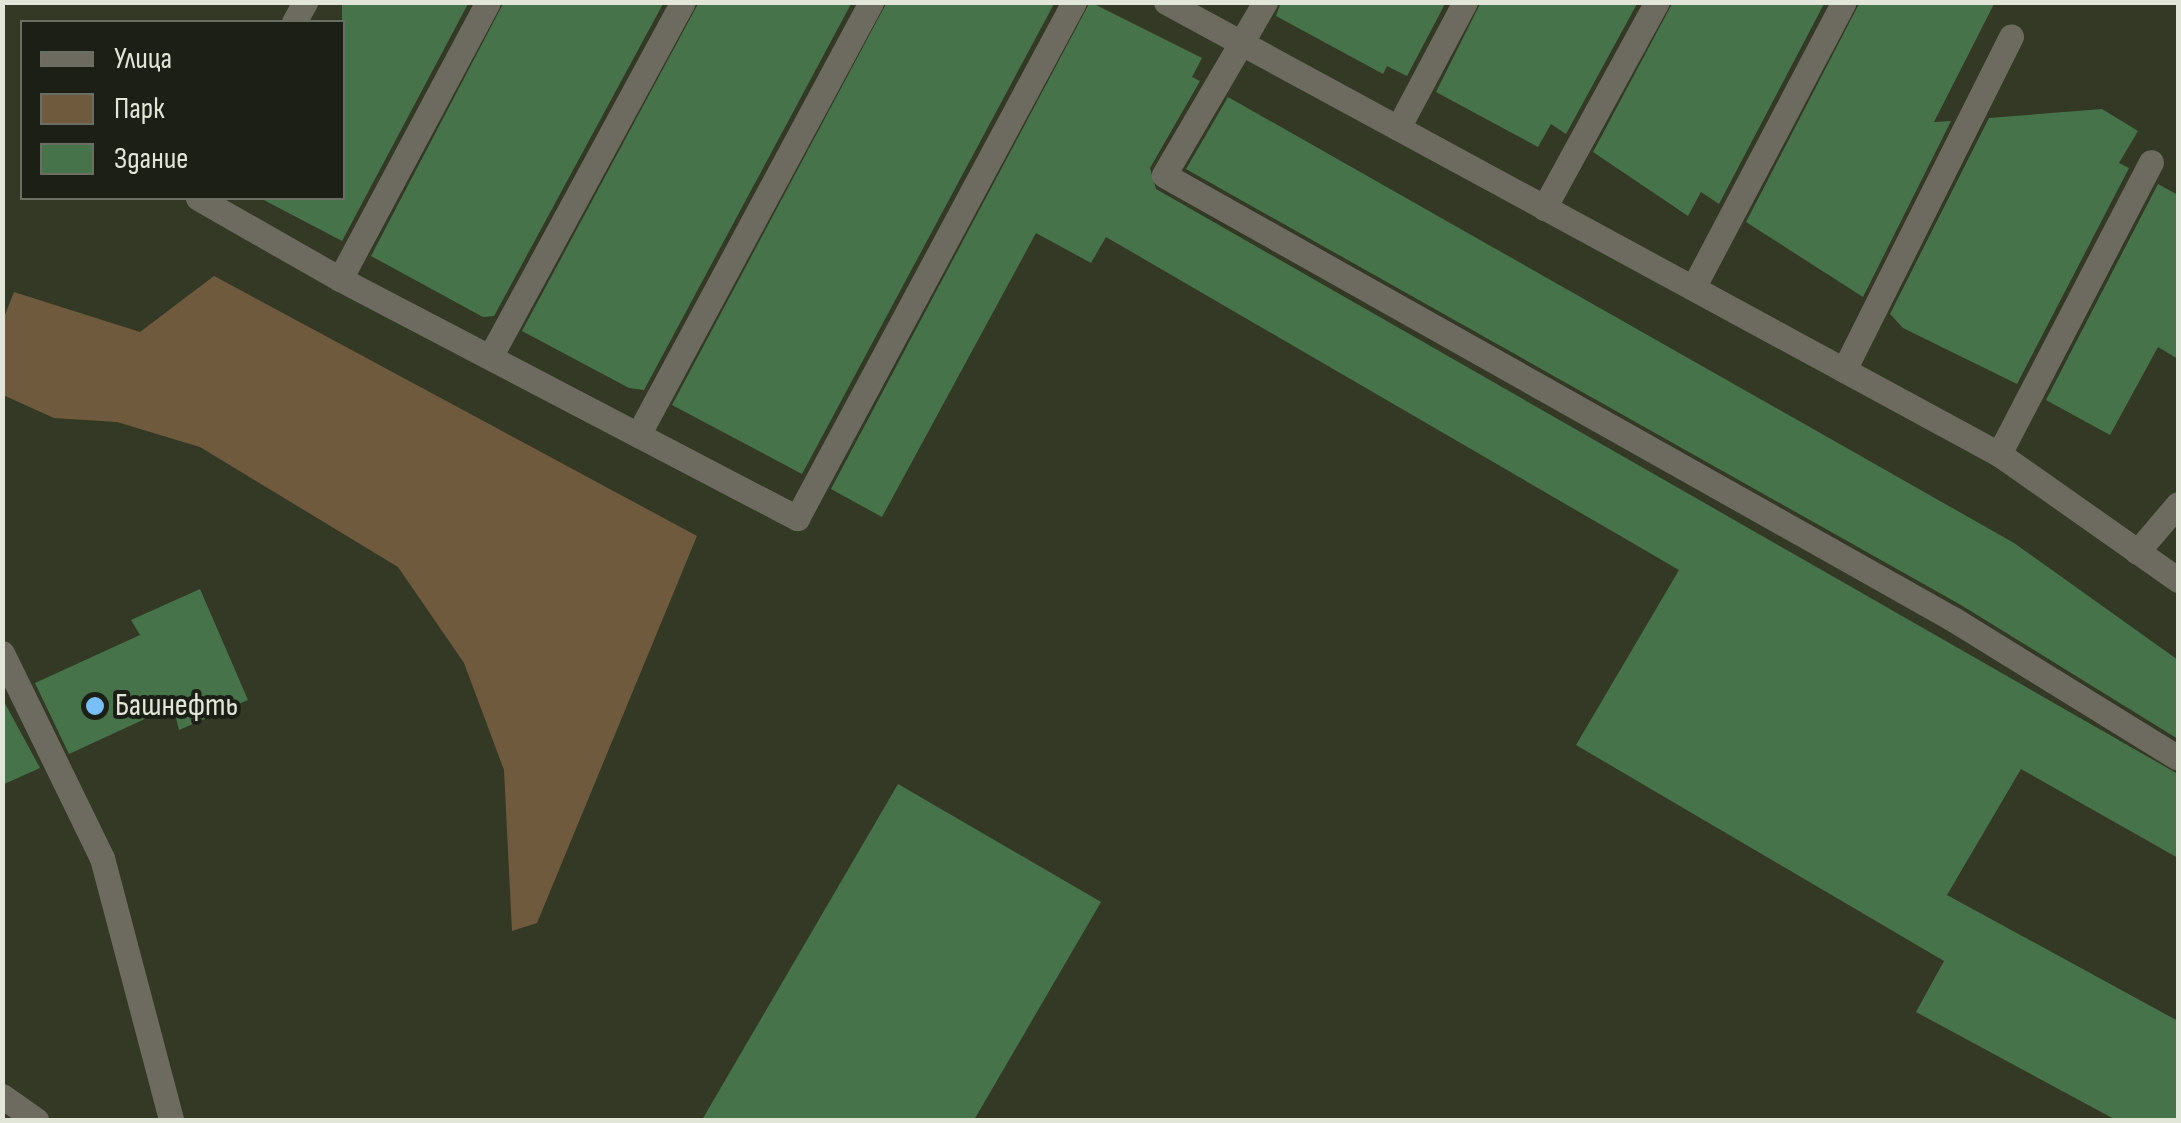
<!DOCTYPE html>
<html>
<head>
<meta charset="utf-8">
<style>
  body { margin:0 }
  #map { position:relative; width:2181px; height:1123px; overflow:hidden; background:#333924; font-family:"Sofia Sans Condensed",sans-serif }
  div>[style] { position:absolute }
  .green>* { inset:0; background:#705a3e }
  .building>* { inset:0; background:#47734b }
  .minor>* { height:25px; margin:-12.5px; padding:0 12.5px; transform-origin:12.5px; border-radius:12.5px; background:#6d6b60 }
  .dots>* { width:28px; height:28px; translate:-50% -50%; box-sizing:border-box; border:5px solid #1c1f15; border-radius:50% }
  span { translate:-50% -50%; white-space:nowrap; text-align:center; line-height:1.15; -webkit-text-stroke:8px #1c1f15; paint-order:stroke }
  .poi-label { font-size:32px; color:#e1e6d9 }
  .left { translate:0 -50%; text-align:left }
  .frame { position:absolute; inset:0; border:5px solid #e1e6d9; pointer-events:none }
  .legend { position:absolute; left:20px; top:20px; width:325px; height:180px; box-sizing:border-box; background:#1c1f15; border:2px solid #6b6f63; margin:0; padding:12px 18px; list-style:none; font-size:30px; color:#e1e6d9 }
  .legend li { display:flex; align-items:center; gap:20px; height:50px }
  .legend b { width:50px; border:2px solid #6b6f63 }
</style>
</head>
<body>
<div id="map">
  <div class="green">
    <div style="clip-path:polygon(214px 276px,697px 536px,537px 923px,512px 931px,504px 770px,464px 663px,398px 567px,200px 447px,117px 422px,54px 418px,3px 395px,3px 320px,14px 292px,140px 332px)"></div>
  </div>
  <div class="building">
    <div style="clip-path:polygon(342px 2px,469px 2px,342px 241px,260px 198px,342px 198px)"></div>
    <div style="clip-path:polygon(504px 2px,664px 2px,494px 316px,483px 317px,371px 256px)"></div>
    <div style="clip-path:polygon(699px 2px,852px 2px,644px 390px,629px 388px,522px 331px)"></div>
    <div style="clip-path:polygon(887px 2px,1055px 2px,802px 474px,672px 405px)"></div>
    <div style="clip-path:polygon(1090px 2px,1202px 58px,1192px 77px,1200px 81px,1150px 168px,1156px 189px,2178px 774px,2178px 858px,2021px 769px,1947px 895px,2178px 1021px,2178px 1120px,2116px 1120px,1916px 1012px,1944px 961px,1576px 745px,1679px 570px,1106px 237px,1091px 263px,1036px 233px,882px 517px,831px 489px)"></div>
    <div style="clip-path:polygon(1281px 2px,1446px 2px,1407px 76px,1387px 66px,1383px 74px,1276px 16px)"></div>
    <div style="clip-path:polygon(1481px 2px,1638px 2px,1566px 134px,1551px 124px,1538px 147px,1436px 92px)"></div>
    <div style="clip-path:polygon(1673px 2px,1825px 2px,1719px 204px,1701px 192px,1688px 216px,1593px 152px)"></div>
    <div style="clip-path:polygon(1860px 2px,1995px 2px,1934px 122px,1951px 121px,1863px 297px,1746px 222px)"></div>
    <div style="clip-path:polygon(1228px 97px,2014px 543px,2178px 660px,2178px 739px,1961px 605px,1186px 169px)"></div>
    <div style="clip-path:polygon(2102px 109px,2138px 131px,2119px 163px,2129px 168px,2017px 384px,1903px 328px,1890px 314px,1989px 118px)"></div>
    <div style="clip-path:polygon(2158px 184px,2178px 195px,2178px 359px,2158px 347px,2110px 435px,2046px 400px)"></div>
    <div style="clip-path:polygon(200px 589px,248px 700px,179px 730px,173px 706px,69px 754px,35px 683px,140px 635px,131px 620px)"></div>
    <div style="clip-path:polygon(2px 698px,40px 768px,2px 785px)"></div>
    <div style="clip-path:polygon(898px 784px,1101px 902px,974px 1120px,702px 1120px)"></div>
  </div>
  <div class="minor">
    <div style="left:1166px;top:2px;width:948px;rotate:28.49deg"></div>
    <div style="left:1999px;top:454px;width:219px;rotate:35.1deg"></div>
    <div style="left:1265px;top:2px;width:200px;rotate:120.3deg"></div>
    <div style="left:1164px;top:175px;width:905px;rotate:29.37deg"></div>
    <div style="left:1953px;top:619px;width:264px;rotate:31.7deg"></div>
    <div style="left:294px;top:22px;width:23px;rotate:-61deg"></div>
    <div style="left:1398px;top:128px;width:143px;rotate:-62deg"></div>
    <div style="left:198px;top:198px;width:163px;rotate:29.7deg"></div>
    <div style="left:340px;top:279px;width:314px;rotate:-61.9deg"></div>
    <div style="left:1544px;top:208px;width:235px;rotate:-61.3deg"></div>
    <div style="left:340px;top:279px;width:516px;rotate:27.61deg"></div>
    <div style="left:797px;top:518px;width:586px;rotate:-61.77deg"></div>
    <div style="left:1693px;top:288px;width:323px;rotate:-62.2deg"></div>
    <div style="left:490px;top:357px;width:404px;rotate:-61.5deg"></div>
    <div style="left:1844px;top:370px;width:373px;rotate:-63.4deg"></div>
    <div style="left:638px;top:435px;width:492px;rotate:-61.7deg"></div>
    <div style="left:1999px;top:454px;width:329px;rotate:-62.5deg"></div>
    <div style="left:2137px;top:552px;width:63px;rotate:-49.5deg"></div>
    <div style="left:2px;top:653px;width:228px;rotate:64deg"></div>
    <div style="left:102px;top:858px;width:271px;rotate:75.2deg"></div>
    <div style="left:2px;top:1096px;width:42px;rotate:35.2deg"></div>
  </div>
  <div class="dots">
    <div style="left:95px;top:706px;background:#78bff7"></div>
  </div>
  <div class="poi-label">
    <span class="left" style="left:115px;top:706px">Башнефть</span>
  </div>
  <div class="frame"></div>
  <ul class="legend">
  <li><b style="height:12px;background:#6d6b60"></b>Улица</li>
  <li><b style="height:28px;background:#705a3e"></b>Парк</li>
  <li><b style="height:28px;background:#47734b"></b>Здание</li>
  </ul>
</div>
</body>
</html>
